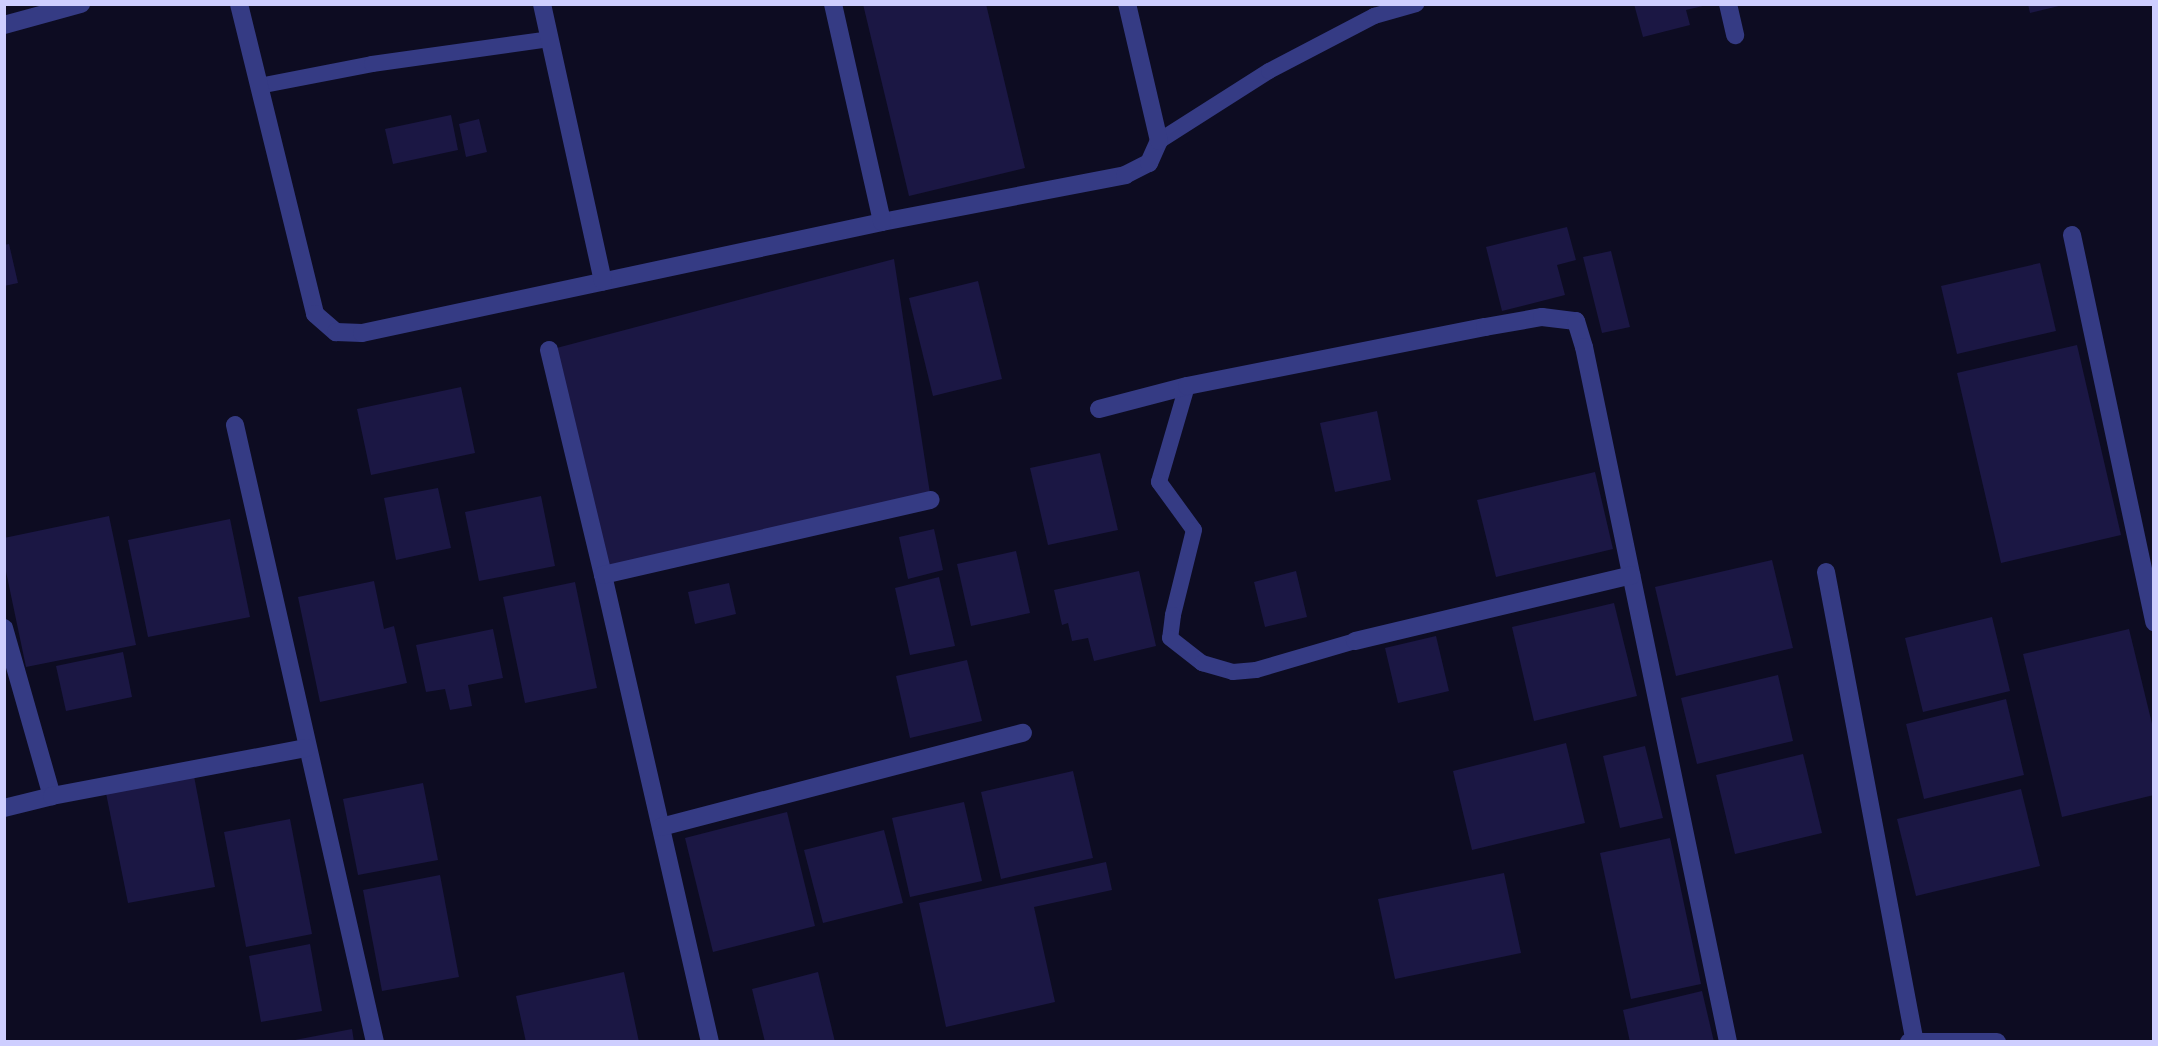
<!DOCTYPE html>
<html>
<head>
<meta charset="utf-8">
<style>
  body { margin:0 }
  #map { position:relative; width:2158px; height:1046px; overflow:hidden; background:#0d0c22; font-family:Mulish,sans-serif }
  div>[style] { position:absolute }
  .building>* { inset:0; background:#1b1744 }
  .lane>* { height:16px; margin:-8px; padding:0 8px; transform-origin:8px; border-radius:8px; background:#353b84 }
  .street>* { height:18px; margin:-9px; padding:0 9px; transform-origin:9px; border-radius:9px; background:#353b84 }
  span { translate:-50% -50%; white-space:nowrap; text-align:center; line-height:1.15; -webkit-text-stroke:4.5px #0d0c22; paint-order:stroke }
  .frame { position:absolute; inset:0; border:6px solid #ceceff; pointer-events:none }
</style>
</head>
<body>
<div id="map">
  <div class="building">
    <div style="clip-path:polygon(863px 4px,986px 4px,1025px 168px,909px 196px)"></div>
    <div style="clip-path:polygon(1634px 4px,1707px 4px,1707px 5px,1686px 10px,1690px 25px,1643px 37px)"></div>
    <div style="clip-path:polygon(2028px 4px,2063px 4px,2063px 5px,2030px 13px)"></div>
    <div style="clip-path:polygon(451px 115px,458px 150px,393px 164px,385px 129px)"></div>
    <div style="clip-path:polygon(479px 119px,487px 152px,466px 157px,459px 124px)"></div>
    <div style="clip-path:polygon(1567px 227px,1576px 260px,1557px 265px,1565px 295px,1502px 311px,1486px 247px)"></div>
    <div style="clip-path:polygon(9px 244px,18px 283px,4px 286px,4px 245px)"></div>
    <div style="clip-path:polygon(1611px 251px,1630px 327px,1602px 333px,1583px 257px)"></div>
    <div style="clip-path:polygon(894px 259px,931px 500px,603px 575px,549px 350px)"></div>
    <div style="clip-path:polygon(2040px 263px,2056px 331px,1957px 354px,1941px 286px)"></div>
    <div style="clip-path:polygon(978px 281px,1002px 379px,933px 396px,909px 298px)"></div>
    <div style="clip-path:polygon(2077px 345px,2121px 535px,2001px 563px,1957px 373px)"></div>
    <div style="clip-path:polygon(461px 387px,475px 453px,371px 475px,357px 409px)"></div>
    <div style="clip-path:polygon(1377px 411px,1391px 480px,1335px 492px,1320px 423px)"></div>
    <div style="clip-path:polygon(1100px 453px,1118px 530px,1048px 545px,1030px 468px)"></div>
    <div style="clip-path:polygon(1595px 472px,1613px 549px,1496px 577px,1477px 500px)"></div>
    <div style="clip-path:polygon(438px 488px,451px 548px,396px 560px,384px 498px)"></div>
    <div style="clip-path:polygon(541px 496px,555px 566px,479px 581px,465px 512px)"></div>
    <div style="clip-path:polygon(109px 516px,136px 645px,26px 667px,4px 562px,4px 538px)"></div>
    <div style="clip-path:polygon(230px 519px,250px 617px,148px 637px,128px 540px)"></div>
    <div style="clip-path:polygon(934px 529px,943px 570px,908px 579px,899px 537px)"></div>
    <div style="clip-path:polygon(1016px 551px,1030px 613px,971px 626px,957px 564px)"></div>
    <div style="clip-path:polygon(1772px 560px,1793px 648px,1676px 676px,1655px 587px)"></div>
    <div style="clip-path:polygon(1139px 571px,1156px 646px,1094px 661px,1088px 638px,1072px 641px,1068px 623px,1062px 625px,1054px 590px)"></div>
    <div style="clip-path:polygon(1296px 571px,1307px 617px,1265px 627px,1254px 582px)"></div>
    <div style="clip-path:polygon(939px 577px,955px 646px,910px 655px,895px 588px)"></div>
    <div style="clip-path:polygon(374px 581px,384px 629px,394px 626px,407px 683px,320px 702px,298px 597px)"></div>
    <div style="clip-path:polygon(575px 582px,597px 688px,525px 703px,503px 597px)"></div>
    <div style="clip-path:polygon(729px 583px,736px 614px,695px 624px,688px 592px)"></div>
    <div style="clip-path:polygon(1614px 603px,1637px 696px,1534px 721px,1512px 627px)"></div>
    <div style="clip-path:polygon(1992px 617px,2010px 691px,1923px 712px,1905px 638px)"></div>
    <div style="clip-path:polygon(493px 629px,503px 678px,468px 685px,472px 706px,450px 710px,445px 689px,426px 692px,416px 645px)"></div>
    <div style="clip-path:polygon(2129px 629px,2154px 732px,2154px 795px,2062px 817px,2023px 654px)"></div>
    <div style="clip-path:polygon(1436px 636px,1449px 691px,1398px 703px,1385px 648px)"></div>
    <div style="clip-path:polygon(123px 652px,132px 697px,66px 711px,56px 666px)"></div>
    <div style="clip-path:polygon(967px 660px,982px 721px,910px 738px,896px 676px)"></div>
    <div style="clip-path:polygon(1778px 675px,1793px 741px,1697px 764px,1681px 698px)"></div>
    <div style="clip-path:polygon(2006px 699px,2024px 775px,1924px 799px,1906px 724px)"></div>
    <div style="clip-path:polygon(1566px 743px,1585px 823px,1472px 850px,1453px 771px)"></div>
    <div style="clip-path:polygon(1645px 746px,1663px 818px,1620px 828px,1603px 756px)"></div>
    <div style="clip-path:polygon(1803px 754px,1822px 833px,1735px 854px,1716px 775px)"></div>
    <div style="clip-path:polygon(1073px 771px,1093px 858px,1001px 879px,981px 792px)"></div>
    <div style="clip-path:polygon(194px 776px,215px 887px,128px 903px,106px 793px)"></div>
    <div style="clip-path:polygon(423px 783px,438px 860px,358px 875px,343px 799px)"></div>
    <div style="clip-path:polygon(2021px 789px,2040px 866px,1916px 896px,1897px 819px)"></div>
    <div style="clip-path:polygon(964px 802px,982px 881px,910px 897px,892px 818px)"></div>
    <div style="clip-path:polygon(787px 812px,815px 926px,713px 952px,685px 838px)"></div>
    <div style="clip-path:polygon(290px 819px,312px 934px,246px 947px,224px 832px)"></div>
    <div style="clip-path:polygon(884px 830px,903px 903px,823px 923px,804px 850px)"></div>
    <div style="clip-path:polygon(1670px 838px,1701px 984px,1631px 999px,1600px 853px)"></div>
    <div style="clip-path:polygon(1106px 862px,1112px 890px,1034px 907px,1055px 1002px,946px 1027px,919px 903px)"></div>
    <div style="clip-path:polygon(1504px 873px,1521px 953px,1395px 979px,1378px 899px)"></div>
    <div style="clip-path:polygon(440px 875px,459px 977px,382px 991px,363px 890px)"></div>
    <div style="clip-path:polygon(310px 944px,322px 1011px,261px 1022px,249px 956px)"></div>
    <div style="clip-path:polygon(624px 972px,639px 1042px,526px 1042px,516px 996px)"></div>
    <div style="clip-path:polygon(818px 972px,835px 1042px,765px 1042px,752px 989px)"></div>
    <div style="clip-path:polygon(1702px 991px,1714px 1042px,1630px 1042px,1623px 1010px)"></div>
    <div style="clip-path:polygon(352px 1029px,354px 1042px,295px 1042px,295px 1040px)"></div>
  </div>
  <div class="lane">
    <div style="left:259px;top:86px;width:115px;rotate:-11deg"></div>
    <div style="left:372px;top:64px;width:179px;rotate:-8deg"></div>
    <div style="left:1159px;top:141px;width:130px;rotate:-32.5deg"></div>
    <div style="left:1269px;top:71px;width:119px;rotate:-27.6deg"></div>
    <div style="left:1374px;top:16px;width:44px;rotate:-15.9deg"></div>
    <div style="left:1187px;top:386px;width:100px;rotate:106.3deg"></div>
    <div style="left:1159px;top:482px;width:59px;rotate:53.9deg"></div>
    <div style="left:1194px;top:530px;width:88px;rotate:103.9deg"></div>
    <div style="left:1173px;top:615px;width:23px;rotate:97deg"></div>
    <div style="left:1170px;top:638px;width:41px;rotate:38deg"></div>
    <div style="left:1202px;top:663px;width:32px;rotate:16deg"></div>
    <div style="left:1233px;top:672px;width:23px;rotate:-5deg"></div>
    <div style="left:1256px;top:670px;width:103px;rotate:-16.3deg"></div>
  </div>
  <div class="street">
    <div style="left:239px;top:4px;width:319px;rotate:76.2deg"></div>
    <div style="left:315px;top:314px;width:28px;rotate:41deg"></div>
    <div style="left:336px;top:332px;width:26px;rotate:2deg"></div>
    <div style="left:362px;top:333px;width:532px;rotate:-12.05deg"></div>
    <div style="left:882px;top:222px;width:248px;rotate:-10.9deg"></div>
    <div style="left:1125px;top:175px;width:27px;rotate:-27deg"></div>
    <div style="left:1149px;top:163px;width:24px;rotate:-66deg"></div>
    <div style="left:1159px;top:141px;width:141px;rotate:-103.1deg"></div>
    <div style="left:542px;top:4px;width:284px;rotate:77.6deg"></div>
    <div style="left:833px;top:4px;width:223px;rotate:77.3deg"></div>
    <div style="left:1728px;top:4px;width:32px;rotate:77deg"></div>
    <div style="left:4px;top:25px;width:80px;rotate:-15.3deg"></div>
    <div style="left:2072px;top:235px;width:396px;rotate:78deg"></div>
    <div style="left:549px;top:350px;width:231px;rotate:76.5deg"></div>
    <div style="left:603px;top:575px;width:479px;rotate:77.1deg"></div>
    <div style="left:1099px;top:409px;width:91px;rotate:-14.6deg"></div>
    <div style="left:1187px;top:386px;width:304px;rotate:-11.2deg"></div>
    <div style="left:1485px;top:327px;width:58px;rotate:-10deg"></div>
    <div style="left:1542px;top:317px;width:34px;rotate:7deg"></div>
    <div style="left:1576px;top:321px;width:27px;rotate:73deg"></div>
    <div style="left:1584px;top:347px;width:710px;rotate:78.29deg"></div>
    <div style="left:235px;top:425px;width:633px;rotate:77.22deg"></div>
    <div style="left:1826px;top:572px;width:477px;rotate:79.3deg"></div>
    <div style="left:603px;top:575px;width:336px;rotate:-12.9deg"></div>
    <div style="left:4px;top:628px;width:175px;rotate:74.1deg"></div>
    <div style="left:1355px;top:641px;width:284px;rotate:-13.4deg"></div>
    <div style="left:4px;top:808px;width:49px;rotate:-14deg"></div>
    <div style="left:52px;top:796px;width:259px;rotate:-10.7deg"></div>
    <div style="left:661px;top:827px;width:374px;rotate:-14.6deg"></div>
    <div style="left:1909px;top:1042px;width:88px"></div>
  </div>
  <div class="frame"></div>
</div>
</body>
</html>
